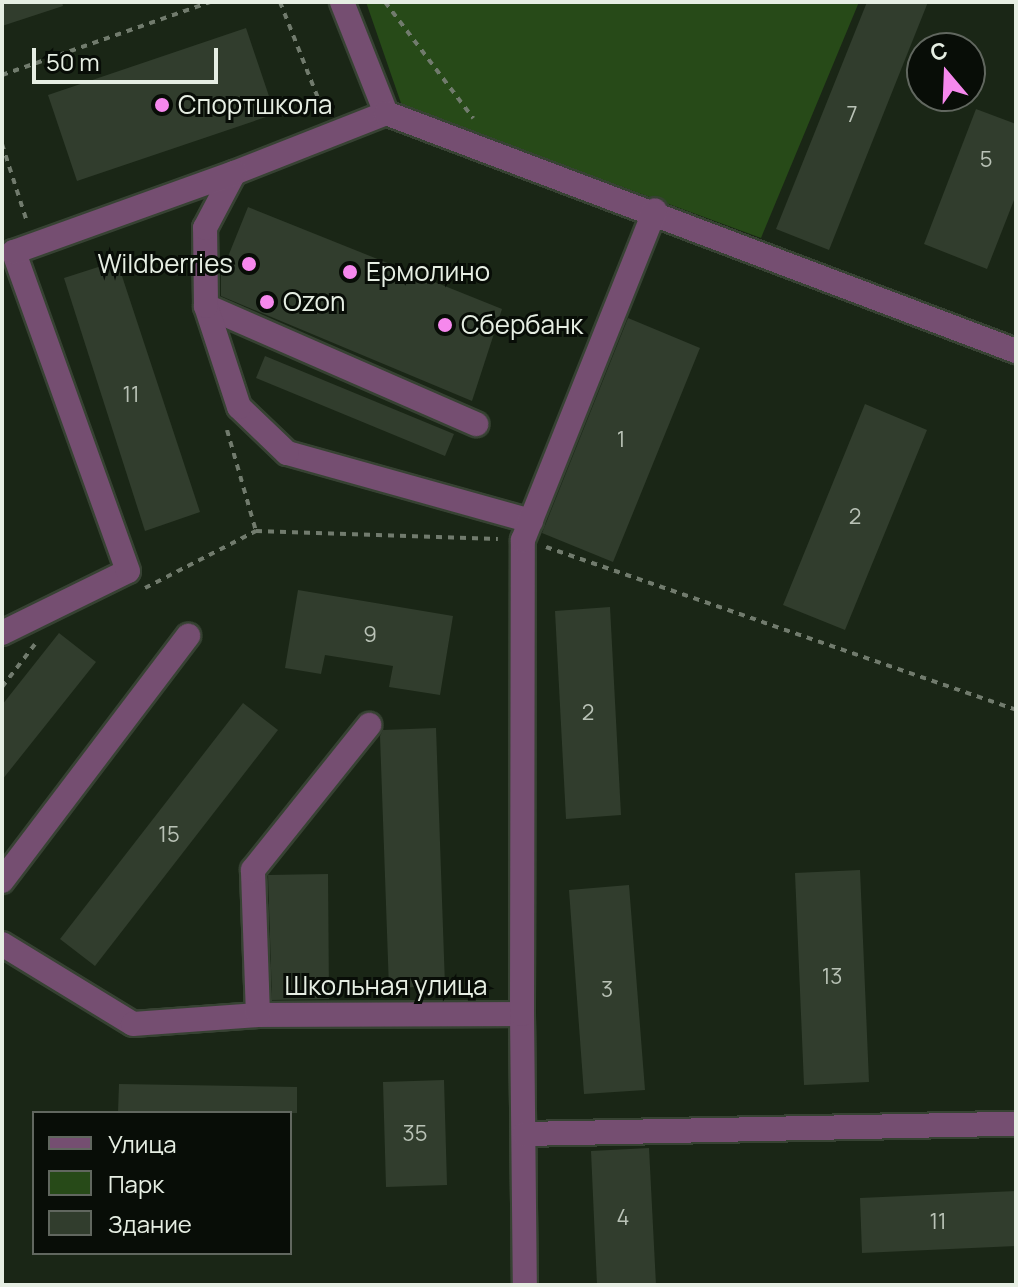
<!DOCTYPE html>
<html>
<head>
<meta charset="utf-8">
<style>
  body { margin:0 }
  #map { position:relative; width:1018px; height:1287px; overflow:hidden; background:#1a2616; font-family:Manrope,sans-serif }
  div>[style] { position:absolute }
  .green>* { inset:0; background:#274a18 }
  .building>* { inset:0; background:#313d2d }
  .path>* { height:4px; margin-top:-2px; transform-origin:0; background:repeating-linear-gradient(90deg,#717b6d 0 6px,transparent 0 12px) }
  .roads { filter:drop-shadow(2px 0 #374233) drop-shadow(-2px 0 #374233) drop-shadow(0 2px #374233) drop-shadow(0 -2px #374233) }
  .minor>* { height:24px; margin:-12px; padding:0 12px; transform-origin:12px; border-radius:12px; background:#754e71 }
  .dots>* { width:22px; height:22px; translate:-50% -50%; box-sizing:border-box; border:4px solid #080d07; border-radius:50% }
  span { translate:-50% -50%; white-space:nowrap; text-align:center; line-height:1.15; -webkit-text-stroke:6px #080d07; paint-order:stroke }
  .number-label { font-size:22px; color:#b9c2b6 }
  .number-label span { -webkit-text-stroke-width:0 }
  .poi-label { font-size:26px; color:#e6eee3 }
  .left { translate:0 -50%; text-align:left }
  .right { translate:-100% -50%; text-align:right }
  .street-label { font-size:26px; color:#e6eee3 }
  .frame { position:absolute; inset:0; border:4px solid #e6eee3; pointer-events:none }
  .legend { position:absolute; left:32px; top:1111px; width:260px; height:144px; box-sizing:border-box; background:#080d07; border:2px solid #61675f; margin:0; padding:10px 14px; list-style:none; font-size:24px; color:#e6eee3 }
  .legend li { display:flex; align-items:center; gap:16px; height:40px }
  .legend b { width:40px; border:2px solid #61675f }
  .north { position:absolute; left:906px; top:32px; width:80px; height:80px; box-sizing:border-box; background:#080d07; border:2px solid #61675f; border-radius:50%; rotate:341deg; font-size:22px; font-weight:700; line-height:32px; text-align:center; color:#e6eee3 }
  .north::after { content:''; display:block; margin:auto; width:28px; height:36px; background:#f688ed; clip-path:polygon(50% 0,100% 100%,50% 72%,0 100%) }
  .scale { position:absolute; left:32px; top:48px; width:186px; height:36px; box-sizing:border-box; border:4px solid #e6eee3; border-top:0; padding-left:10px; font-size:24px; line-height:28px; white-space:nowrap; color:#e6eee3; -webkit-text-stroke:6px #080d07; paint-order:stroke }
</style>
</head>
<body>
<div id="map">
  <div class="green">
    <div style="clip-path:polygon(366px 2px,859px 2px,761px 238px,402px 106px)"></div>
  </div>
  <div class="building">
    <div style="clip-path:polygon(2px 2px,62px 2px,63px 6px,2px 26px)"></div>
    <div style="clip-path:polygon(867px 2px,928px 2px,829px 250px,776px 229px)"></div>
    <div style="clip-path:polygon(246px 28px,275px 114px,77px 181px,48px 95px)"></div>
    <div style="clip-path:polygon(976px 109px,1016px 124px,1016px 195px,987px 269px,924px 244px)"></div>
    <div style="clip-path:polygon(248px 207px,502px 309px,472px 401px,221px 296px,221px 274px)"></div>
    <div style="clip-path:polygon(117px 261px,200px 512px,145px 531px,64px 278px)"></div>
    <div style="clip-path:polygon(628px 318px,700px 348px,613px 562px,542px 533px)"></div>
    <div style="clip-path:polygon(265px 356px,454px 434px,445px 456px,256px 378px)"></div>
    <div style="clip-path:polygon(865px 404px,927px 430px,845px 630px,783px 605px)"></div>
    <div style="clip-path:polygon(298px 590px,453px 616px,440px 695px,389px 687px,393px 666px,325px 655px,321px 674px,285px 668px)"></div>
    <div style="clip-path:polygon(610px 607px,621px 815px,566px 819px,555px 611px)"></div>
    <div style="clip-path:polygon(59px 633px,96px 662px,2px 780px,2px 705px)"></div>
    <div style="clip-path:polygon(243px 703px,278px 730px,95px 966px,60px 939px)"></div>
    <div style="clip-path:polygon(436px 728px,445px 986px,389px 988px,380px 736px,383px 730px)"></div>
    <div style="clip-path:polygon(860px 870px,869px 1082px,804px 1085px,795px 873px)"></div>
    <div style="clip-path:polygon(328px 874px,329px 999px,272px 1000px,268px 875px)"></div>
    <div style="clip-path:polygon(629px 885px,645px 1090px,584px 1094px,569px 890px)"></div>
    <div style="clip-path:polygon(444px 1080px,447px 1185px,386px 1187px,383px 1082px)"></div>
    <div style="clip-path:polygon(119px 1084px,297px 1087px,297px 1113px,118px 1113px)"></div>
    <div style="clip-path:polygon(649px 1148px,656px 1285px,597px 1285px,591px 1151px)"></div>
    <div style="clip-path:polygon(1016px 1191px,1016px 1246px,862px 1253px,860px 1198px)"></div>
  </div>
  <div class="path">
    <div style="left:280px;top:2px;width:119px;rotate:68.4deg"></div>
    <div style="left:385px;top:2px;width:146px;rotate:52.8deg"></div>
    <div style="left:2px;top:75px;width:221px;rotate:-19.3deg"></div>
    <div style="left:2px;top:144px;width:82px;rotate:72.2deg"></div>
    <div style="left:227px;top:430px;width:105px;rotate:74deg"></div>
    <div style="left:546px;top:547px;width:497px;rotate:19.1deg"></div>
    <div style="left:145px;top:588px;width:125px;rotate:-27.2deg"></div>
    <div style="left:256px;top:531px;width:242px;rotate:1.9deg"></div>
    <div style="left:2px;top:687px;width:54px;rotate:-52.5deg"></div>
  </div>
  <div class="roads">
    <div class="minor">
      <div style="left:342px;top:2px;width:119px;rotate:68.4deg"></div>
      <div style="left:206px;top:306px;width:295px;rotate:23.6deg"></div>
      <div style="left:531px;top:521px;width:253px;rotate:-164.4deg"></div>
      <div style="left:287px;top:453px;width:66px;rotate:-136.2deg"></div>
      <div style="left:239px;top:407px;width:106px;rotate:-108.1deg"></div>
      <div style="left:206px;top:306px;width:78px;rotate:-90.7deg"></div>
      <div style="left:205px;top:228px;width:62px;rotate:-62.2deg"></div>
      <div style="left:234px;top:173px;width:163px;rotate:-21.5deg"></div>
      <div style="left:386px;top:113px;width:673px;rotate:20.7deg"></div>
      <div style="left:2px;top:633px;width:140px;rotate:-26.2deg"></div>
      <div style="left:128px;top:571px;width:339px;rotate:-109.7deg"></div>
      <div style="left:14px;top:252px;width:234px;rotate:-19.8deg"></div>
      <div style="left:2px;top:881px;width:308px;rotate:-52.8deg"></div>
      <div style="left:2px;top:944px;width:153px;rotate:31.4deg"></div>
      <div style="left:133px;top:1024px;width:125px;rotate:-4.1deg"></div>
      <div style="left:258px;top:1015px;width:264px;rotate:-0.2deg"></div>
      <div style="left:522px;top:1014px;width:271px;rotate:89.4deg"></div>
      <div style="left:522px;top:1014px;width:474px;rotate:-89.9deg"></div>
      <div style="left:523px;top:540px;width:355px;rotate:-68.2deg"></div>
      <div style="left:258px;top:1015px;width:145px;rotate:-92deg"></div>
      <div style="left:253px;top:870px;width:186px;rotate:-51.3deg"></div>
      <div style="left:524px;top:1134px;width:492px;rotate:-1.2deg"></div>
    </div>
  </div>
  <div class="dots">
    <div style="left:162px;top:105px;background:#f688ed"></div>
    <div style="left:249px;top:264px;background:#f688ed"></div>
    <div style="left:350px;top:272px;background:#f688ed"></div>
    <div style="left:267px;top:302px;background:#f688ed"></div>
    <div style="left:445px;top:325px;background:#f688ed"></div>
  </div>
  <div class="number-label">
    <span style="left:852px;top:115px">7</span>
    <span style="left:986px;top:160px">5</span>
    <span style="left:131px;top:395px">11</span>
    <span style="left:621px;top:440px">1</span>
    <span style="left:855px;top:517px">2</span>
    <span style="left:370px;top:635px">9</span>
    <span style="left:588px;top:713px">2</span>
    <span style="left:169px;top:835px">15</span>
    <span style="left:832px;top:977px">13</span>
    <span style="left:607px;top:990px">3</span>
    <span style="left:415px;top:1134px">35</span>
    <span style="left:623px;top:1218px">4</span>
    <span style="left:938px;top:1222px">11</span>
  </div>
  <div class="poi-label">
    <span class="left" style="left:178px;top:105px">Спортшкола</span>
    <span class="right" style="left:233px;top:264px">Wildberries</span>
    <span class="left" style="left:366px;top:272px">Ермолино</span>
    <span class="left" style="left:283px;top:302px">Ozon</span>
    <span class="left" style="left:461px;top:325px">Сбербанк</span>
  </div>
  <div class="street-label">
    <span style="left:386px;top:986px">Школьная улица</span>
  </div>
  <div class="frame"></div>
  <ul class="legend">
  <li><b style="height:10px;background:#754e71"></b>Улица</li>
  <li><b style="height:22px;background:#274a18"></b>Парк</li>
  <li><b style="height:22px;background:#313d2d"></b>Здание</li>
  </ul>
  <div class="north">С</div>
  <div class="scale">50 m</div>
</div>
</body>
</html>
